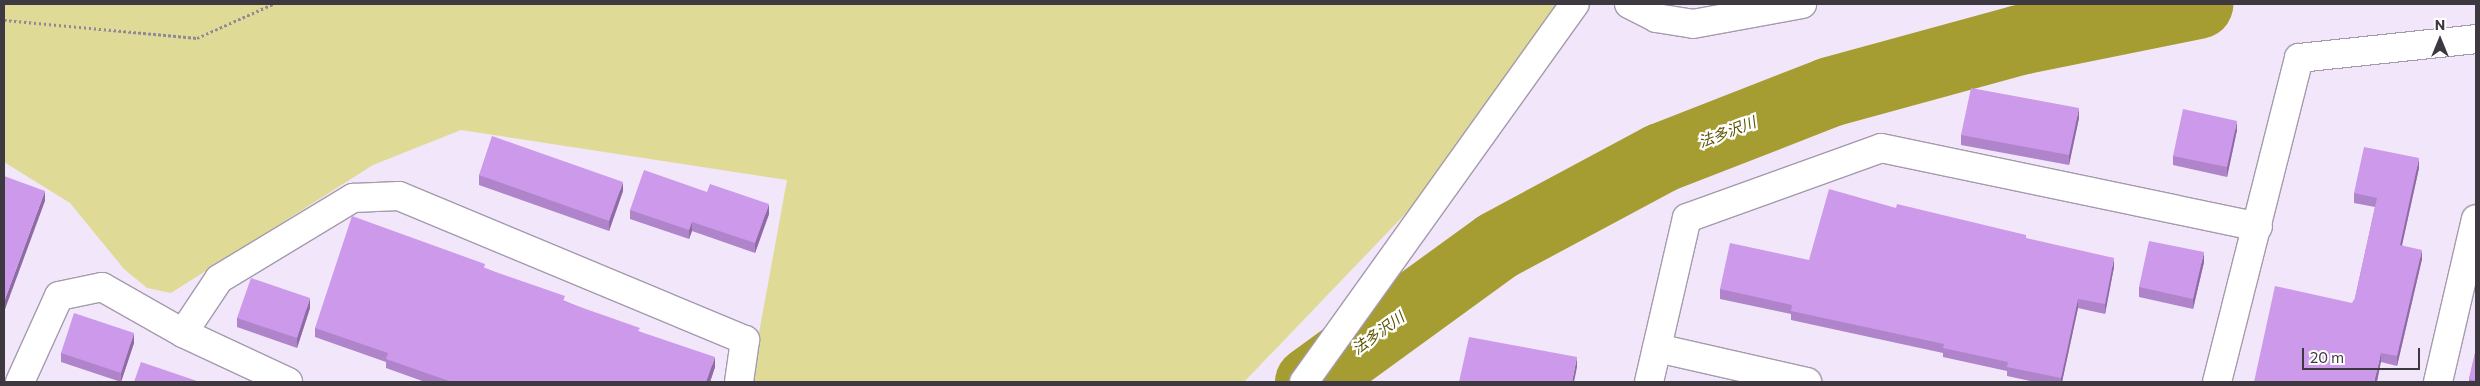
<!DOCTYPE html>
<html>
<head>
<meta charset="utf-8">
<style>
  body { margin:0 }
  #map { position:relative; width:2480px; height:386px; overflow:hidden; background:#f2e6fa; font-family:Commissioner,"Noto Sans JP",sans-serif }
  div>[style] { position:absolute }
  .green>* { inset:0; background:#dfdb97 }
  .river>* { height:70px; margin:-35px; padding:0 35px; transform-origin:35px; border-radius:35px; background:#a59d31 }
  .path>* { height:3px; margin-top:-1.5px; transform-origin:0; background:repeating-linear-gradient(90deg,#918997 0 2.5px,transparent 0 5px) }
  .roads { filter:drop-shadow(1px 0 #a59aad) drop-shadow(-1px 0 #a59aad) drop-shadow(0 1px #a59aad) drop-shadow(0 -1px #a59aad) }
  .minor>* { height:28px; margin:-14px; padding:0 14px; transform-origin:14px; border-radius:14px; background:#fff }
  .tertiary>* { height:28px; margin:-14px; padding:0 14px; transform-origin:14px; border-radius:14px; background:#fff }
  .wall>* { inset:0; background:#af84ca }
  .shaded-wall>* { inset:0; background:#8f6ba4 }
  .building>* { inset:0; background:#cc99eb }
  span { translate:-50% -50%; white-space:nowrap; text-align:center; line-height:1.15; -webkit-text-stroke:4.5px #fff; paint-order:stroke }
  .water-label { font-size:15px; color:#5b5500; font-style:italic }
  .frame { position:absolute; inset:0; border:5px solid #3e3941; pointer-events:none }
  .north { position:absolute; left:2415px; top:15px; width:50px; height:50px; -webkit-text-stroke:4px #fff; paint-order:stroke; rotate:0deg; font-size:14px; font-weight:700; line-height:20px; text-align:center; color:#3e3941 }
  .north::after { content:''; display:block; margin:auto; width:18px; height:22px; background:#3e3941; clip-path:polygon(50% 0,100% 100%,50% 72%,0 100%) }
  .scale { position:absolute; left:2302px; top:348px; width:118px; height:22px; box-sizing:border-box; border:2px solid #3e3941; border-top:0; padding-left:6px; font-size:15px; line-height:18px; white-space:nowrap; color:#3e3941; -webkit-text-stroke:4px #fff; paint-order:stroke }
</style>
</head>
<body>
<div id="map">
  <div class="green">
    <div style="clip-path:polygon(4px 4px,1575px 4px,1480px 136px,1244px 382px,750px 382px,787px 180px,461px 130px,373px 165px,171px 293px,147px 288px,124px 269px,70px 203px,4px 162px)"></div>
  </div>
  <div class="river">
    <div style="left:1310px;top:382px;width:231px;rotate:-36deg"></div>
    <div style="left:1497px;top:246px;width:186px;rotate:-28.2deg"></div>
    <div style="left:1661px;top:158px;width:181px;rotate:-21.3deg"></div>
    <div style="left:1830px;top:92px;width:197px;rotate:-15.3deg"></div>
    <div style="left:2020px;top:40px;width:182px;rotate:-11.4deg"></div>
  </div>
  <div class="path">
    <div style="left:4px;top:20px;width:194px;rotate:5.3deg"></div>
    <div style="left:197px;top:38px;width:83px;rotate:-24.1deg"></div>
  </div>
  <div class="roads">
    <div class="minor">
      <div style="left:1629px;top:4px;width:30px;rotate:27deg"></div>
      <div style="left:1656px;top:18px;width:37px;rotate:9deg"></div>
      <div style="left:1693px;top:24px;width:111px;rotate:-10.4deg"></div>
      <div style="left:183px;top:333px;width:65px;rotate:-56.3deg"></div>
      <div style="left:219px;top:279px;width:157px;rotate:-31.2deg"></div>
      <div style="left:353px;top:198px;width:46px;rotate:-2.5deg"></div>
      <div style="left:399px;top:196px;width:375px;rotate:22.6deg"></div>
      <div style="left:745px;top:340px;width:42px;rotate:98.1deg"></div>
      <div style="left:1657px;top:348px;width:154px;rotate:12.8deg"></div>
      <div style="left:20px;top:382px;width:94px;rotate:-65.6deg"></div>
      <div style="left:59px;top:296px;width:44px;rotate:-11.8deg"></div>
      <div style="left:102px;top:287px;width:93px;rotate:29.6deg"></div>
      <div style="left:183px;top:333px;width:116px;rotate:25deg"></div>
      <div style="left:1649px;top:382px;width:168px;rotate:-77deg"></div>
      <div style="left:1687px;top:218px;width:206px;rotate:-19.8deg"></div>
      <div style="left:1881px;top:148px;width:385px;rotate:11.8deg"></div>
      <div style="left:2217px;top:382px;width:334px;rotate:-75.8deg"></div>
      <div style="left:2299px;top:58px;width:178px;rotate:-6.1deg"></div>
      <div style="left:2438px;top:382px;width:167px;rotate:-76.9deg"></div>
    </div>
    <div class="tertiary">
      <div style="left:1304px;top:382px;width:465px;rotate:-54.4deg"></div>
    </div>
  </div>
  <div class="wall">
    <div style="clip-path:polygon(2079px 118px,2069px 165px,1961px 145px,1961px 135px)"></div>
    <div style="clip-path:polygon(2237px 130px,2227px 177px,2173px 165px,2173px 156px)"></div>
    <div style="clip-path:polygon(2419px 168px,2402px 245px,2422px 259px,2397px 366px,2381px 362px,2355px 298px,2375px 207px,2354px 203px,2354px 193px)"></div>
    <div style="clip-path:polygon(479px 175px,623px 191px,609px 231px,479px 185px)"></div>
    <div style="clip-path:polygon(630px 210px,769px 214px,755px 253px,692px 231px,689px 239px,630px 219px)"></div>
    <div style="clip-path:polygon(2026px 239px,2114px 267px,2105px 314px,2078px 308px,2062px 382px,2035px 382px,2007px 376px,2007px 371px,1943px 357px,1943px 353px,1791px 320px,1791px 314px,1720px 299px,1720px 289px,1809px 260px)"></div>
    <div style="clip-path:polygon(2204px 262px,2193px 309px,2139px 297px,2139px 287px)"></div>
    <div style="clip-path:polygon(485px 268px,640px 332px,715px 367px,710px 382px,425px 382px,386px 368px,386px 362px,315px 337px,315px 328px)"></div>
    <div style="clip-path:polygon(310px 308px,297px 348px,237px 327px,237px 318px)"></div>
    <div style="clip-path:polygon(134px 343px,121px 382px,61px 362px,61px 353px)"></div>
    <div style="clip-path:polygon(2476px 349px,2476px 382px,2469px 382px,2469px 379px)"></div>
  </div>
  <div class="shaded-wall">
    <div style="clip-path:polygon(2079px 108px,2079px 118px,2069px 165px,2069px 155px)"></div>
    <div style="clip-path:polygon(2237px 121px,2237px 130px,2227px 177px,2227px 167px)"></div>
    <div style="clip-path:polygon(2419px 158px,2419px 168px,2400px 254px,2400px 245px)"></div>
    <div style="clip-path:polygon(623px 182px,623px 191px,609px 231px,609px 221px)"></div>
    <div style="clip-path:polygon(45px 191px,45px 201px,4px 312px,4px 302px)"></div>
    <div style="clip-path:polygon(769px 204px,769px 214px,755px 253px,755px 243px)"></div>
    <div style="clip-path:polygon(692px 222px,692px 231px,689px 239px,689px 230px)"></div>
    <div style="clip-path:polygon(2422px 250px,2422px 259px,2397px 366px,2397px 356px)"></div>
    <div style="clip-path:polygon(2204px 252px,2204px 262px,2193px 309px,2193px 299px)"></div>
    <div style="clip-path:polygon(2114px 258px,2114px 267px,2105px 314px,2105px 304px)"></div>
    <div style="clip-path:polygon(310px 298px,310px 308px,297px 348px,297px 338px)"></div>
    <div style="clip-path:polygon(2078px 299px,2078px 308px,2062px 382px,2061px 382px,2061px 378px)"></div>
    <div style="clip-path:polygon(134px 333px,134px 343px,121px 382px,121px 373px)"></div>
    <div style="clip-path:polygon(2381px 353px,2381px 362px,2377px 382px,2374px 382px)"></div>
    <div style="clip-path:polygon(715px 357px,715px 367px,710px 382px,706px 382px)"></div>
    <div style="clip-path:polygon(1577px 357px,1577px 367px,1574px 382px,1572px 382px)"></div>
  </div>
  <div class="building">
    <div style="clip-path:polygon(1971px 88px,2079px 108px,2069px 155px,1961px 135px)"></div>
    <div style="clip-path:polygon(2183px 109px,2237px 121px,2227px 167px,2173px 156px)"></div>
    <div style="clip-path:polygon(492px 136px,623px 182px,609px 221px,479px 175px)"></div>
    <div style="clip-path:polygon(2364px 147px,2419px 158px,2400px 245px,2422px 250px,2397px 356px,2381px 353px,2374px 382px,2254px 382px,2275px 286px,2352px 303px,2355px 298px,2377px 198px,2354px 193px)"></div>
    <div style="clip-path:polygon(644px 170px,707px 192px,710px 184px,769px 204px,755px 243px,692px 222px,689px 230px,630px 210px)"></div>
    <div style="clip-path:polygon(4px 176px,45px 191px,4px 302px)"></div>
    <div style="clip-path:polygon(1829px 189px,1896px 208px,1897px 204px,1951px 217px,2026px 235px,2026px 238px,2114px 258px,2105px 304px,2078px 299px,2061px 378px,2007px 367px,2008px 362px,1943px 348px,1944px 344px,1791px 311px,1792px 305px,1720px 289px,1730px 243px,1809px 260px)"></div>
    <div style="clip-path:polygon(352px 216px,485px 264px,484px 268px,565px 296px,563px 301px,640px 328px,638px 331px,715px 357px,706px 382px,452px 382px,386px 359px,388px 353px,315px 328px)"></div>
    <div style="clip-path:polygon(2149px 241px,2204px 252px,2193px 299px,2139px 287px)"></div>
    <div style="clip-path:polygon(251px 278px,310px 298px,297px 338px,237px 318px)"></div>
    <div style="clip-path:polygon(74px 313px,134px 333px,121px 373px,61px 353px)"></div>
    <div style="clip-path:polygon(1469px 337px,1577px 357px,1572px 382px,1459px 382px)"></div>
    <div style="clip-path:polygon(2476px 349px,2476px 381px,2469px 379px)"></div>
    <div style="clip-path:polygon(141px 362px,200px 382px,134px 382px)"></div>
  </div>
  <div class="water-label">
    <span style="left:1727px;top:132px;rotate:-21deg">法多沢川</span>
    <span style="left:1378px;top:333px;rotate:-36deg">法多沢川</span>
  </div>
  <div class="frame"></div>
  <div class="north">N</div>
  <div class="scale">20 m</div>
</div>
</body>
</html>
